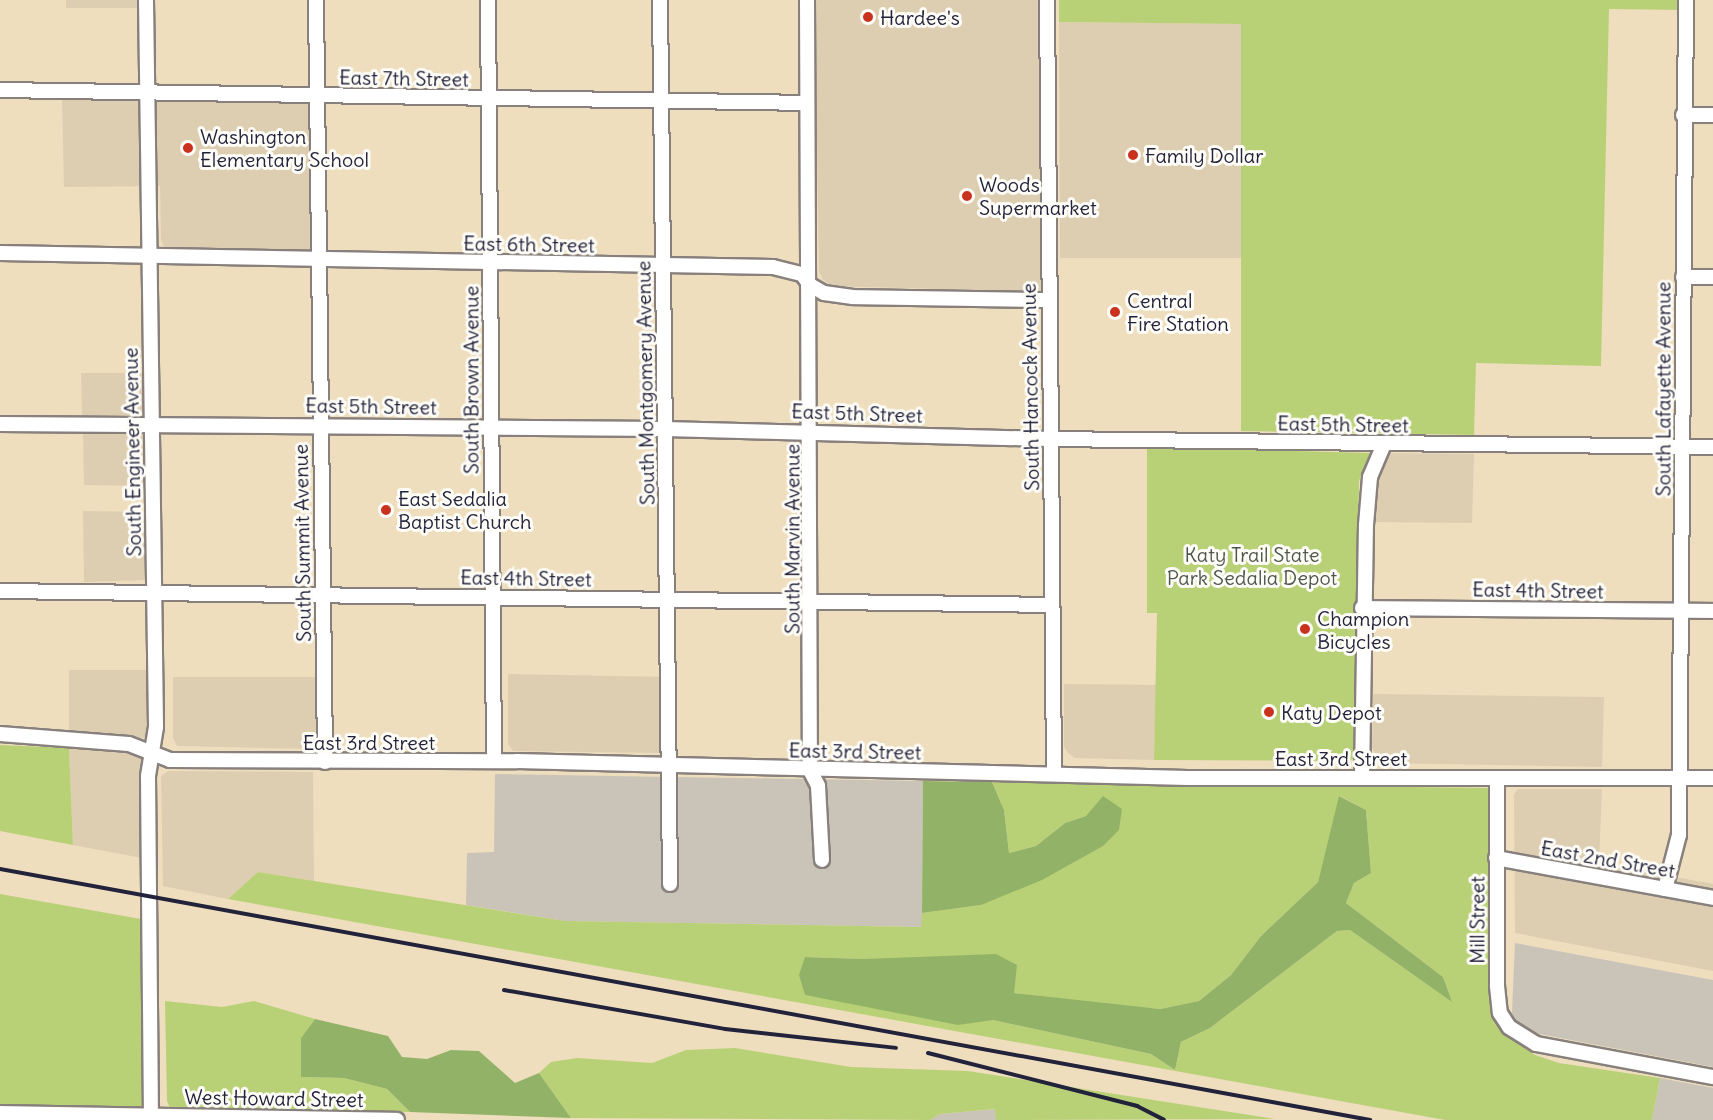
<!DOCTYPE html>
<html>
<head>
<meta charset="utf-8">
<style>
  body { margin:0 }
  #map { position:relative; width:1713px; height:1120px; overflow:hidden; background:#eedebe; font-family:Delius,sans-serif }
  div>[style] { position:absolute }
  .built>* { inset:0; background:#ddceb2 }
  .industrial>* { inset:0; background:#c9c3b8 }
  .green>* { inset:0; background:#b9d176 }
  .forest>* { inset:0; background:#92b367 }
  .roads { filter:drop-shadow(2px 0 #88807c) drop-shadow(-2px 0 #88807c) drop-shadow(0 2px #88807c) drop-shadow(0 -2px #88807c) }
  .minor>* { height:14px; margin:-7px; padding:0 7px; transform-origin:7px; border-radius:7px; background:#fff }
  .rail>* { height:4px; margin:-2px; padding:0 2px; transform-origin:2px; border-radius:2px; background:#22223b }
  .dots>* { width:16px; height:16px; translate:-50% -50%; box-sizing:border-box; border:3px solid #fdfcf7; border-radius:50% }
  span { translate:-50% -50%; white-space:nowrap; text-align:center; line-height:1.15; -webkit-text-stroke:6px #fdfcf7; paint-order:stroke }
  .poi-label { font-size:20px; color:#22223b }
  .left { translate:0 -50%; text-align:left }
  .street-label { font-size:20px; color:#22223b }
  .park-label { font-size:20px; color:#4f574d }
</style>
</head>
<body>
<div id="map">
  <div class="built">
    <div style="clip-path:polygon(66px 0,142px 0,142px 8px,66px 8px)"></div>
    <div style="clip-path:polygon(815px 0,1042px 0,1046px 287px,1040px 292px,832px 286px,823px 280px,819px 271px)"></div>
    <div style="clip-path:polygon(1059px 22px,1241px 24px,1241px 258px,1060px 258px)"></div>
    <div style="clip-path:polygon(62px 99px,305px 101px,311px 105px,314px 248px,310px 251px,164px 247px,161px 240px,160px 186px,64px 187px)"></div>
    <div style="clip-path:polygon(81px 373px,147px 373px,147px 408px,137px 417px,82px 417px)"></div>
    <div style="clip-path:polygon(83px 431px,141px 431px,147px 437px,147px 486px,84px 485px)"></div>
    <div style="clip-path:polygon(1387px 453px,1474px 454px,1472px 523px,1375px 522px,1375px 477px)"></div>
    <div style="clip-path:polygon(83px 511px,148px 512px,147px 580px,84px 582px)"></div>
    <div style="clip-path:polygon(69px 670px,153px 670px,153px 728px,148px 738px,69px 736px)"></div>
    <div style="clip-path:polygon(508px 674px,667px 677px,662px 753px,513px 751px,508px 744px)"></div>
    <div style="clip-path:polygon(173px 677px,321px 677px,321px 742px,316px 749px,177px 746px,173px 738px)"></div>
    <div style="clip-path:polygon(1064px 684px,1156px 685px,1154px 760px,1075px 758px,1068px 753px,1064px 747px)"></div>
    <div style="clip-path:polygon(1373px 694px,1604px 697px,1602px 767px,1381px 763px,1372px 748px)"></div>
    <div style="clip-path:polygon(69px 748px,146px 751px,147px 859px,73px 845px)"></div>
    <div style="clip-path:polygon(168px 771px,313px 772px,314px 881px,258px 872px,228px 899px,163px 886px,161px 776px)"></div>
    <div style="clip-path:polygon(1518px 789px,1602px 789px,1599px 863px,1713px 884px,1713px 971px,1515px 933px,1514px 794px)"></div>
  </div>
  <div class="industrial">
    <div style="clip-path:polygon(495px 774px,923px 781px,922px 927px,565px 921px,466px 905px,467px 853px,494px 852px)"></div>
    <div style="clip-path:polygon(1515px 943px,1713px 980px,1713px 1067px,1529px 1032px,1520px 1027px,1512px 1013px)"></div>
    <div style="clip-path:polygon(1660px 1078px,1713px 1088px,1713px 1120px,1652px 1120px)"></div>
    <div style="clip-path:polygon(996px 1109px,996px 1120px,930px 1120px,940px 1114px)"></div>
  </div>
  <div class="green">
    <div style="clip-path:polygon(1059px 0,1685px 0,1685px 10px,1609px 9px,1601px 366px,1476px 363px,1474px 435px,1241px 431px,1241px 24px,1059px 22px)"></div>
    <div style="clip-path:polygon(1147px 447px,1370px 453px,1359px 481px,1355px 758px,1348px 761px,1154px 760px,1157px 613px,1147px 613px)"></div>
    <div style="clip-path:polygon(0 745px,69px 748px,73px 845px,0 831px)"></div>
    <div style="clip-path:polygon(evenodd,992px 782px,1492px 788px,1501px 1003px,1507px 1028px,1517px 1042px,1535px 1055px,1559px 1063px,1660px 1078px,1652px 1120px,1445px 1120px,228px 899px,258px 872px,565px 921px,921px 927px,922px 913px,981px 905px,1086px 816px,1065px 823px,1036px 846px,1009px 853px,1004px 810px,992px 782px,1340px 796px,1366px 810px,1371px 873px,1354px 883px,1346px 903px,1443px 977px,1451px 1001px,1350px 930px,1337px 931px,1210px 1028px,1181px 1042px,1175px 1070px,1151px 1054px,993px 1020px,805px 957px,864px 959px,1014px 993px,1114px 1006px,1160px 1009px,1199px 1001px,1231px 975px,1261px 936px,1318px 882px,1340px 796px)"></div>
    <div style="clip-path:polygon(0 894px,141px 919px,144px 1107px,0 1105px)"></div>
    <div style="clip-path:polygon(165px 1001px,222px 1007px,254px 1001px,315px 1019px,301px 1038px,301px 1077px,344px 1078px,387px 1089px,410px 1112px,170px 1108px,167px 1101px)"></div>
    <div style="clip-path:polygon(735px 1048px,851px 1067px,968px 1071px,1275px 1119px,996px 1120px,995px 1109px,940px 1114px,930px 1120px,571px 1118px,539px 1073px,551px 1062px,577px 1058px,652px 1063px,686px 1050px)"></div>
  </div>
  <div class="forest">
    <div style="clip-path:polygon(923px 781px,992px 782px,1004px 810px,1009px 853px,1036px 846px,1065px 823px,1086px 816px,1103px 796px,1122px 809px,1119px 830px,1103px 846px,1042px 880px,981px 905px,922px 913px)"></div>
    <div style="clip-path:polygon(1339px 796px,1366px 810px,1371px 873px,1354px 883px,1346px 903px,1443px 977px,1452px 1002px,1350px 930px,1337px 931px,1210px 1028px,1181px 1042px,1175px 1070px,1151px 1054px,993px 1020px,958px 1025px,805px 995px,799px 975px,805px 957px,864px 959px,996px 954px,1017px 965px,1014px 993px,1160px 1009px,1199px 1001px,1231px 975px,1261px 936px,1318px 882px)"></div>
    <div style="clip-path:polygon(315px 1019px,388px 1036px,402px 1057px,427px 1059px,451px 1050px,479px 1051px,515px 1083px,539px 1073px,571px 1118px,410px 1112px,387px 1089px,344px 1078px,301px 1077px,301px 1038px)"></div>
  </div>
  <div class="roads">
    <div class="minor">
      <div style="left:146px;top:0;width:727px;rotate:89.21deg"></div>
      <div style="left:156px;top:727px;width:50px;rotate:99.3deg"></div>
      <div style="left:148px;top:776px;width:344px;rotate:89.5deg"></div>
      <div style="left:316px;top:0;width:762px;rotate:89.32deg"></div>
      <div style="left:488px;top:0;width:760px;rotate:89.55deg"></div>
      <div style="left:660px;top:0;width:884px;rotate:89.35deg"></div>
      <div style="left:807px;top:0;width:770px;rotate:89.78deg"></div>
      <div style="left:810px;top:770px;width:18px;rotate:63deg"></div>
      <div style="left:818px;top:786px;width:74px;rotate:86.9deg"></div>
      <div style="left:1047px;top:0;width:774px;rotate:89.48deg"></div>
      <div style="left:0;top:90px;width:807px;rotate:0.92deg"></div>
      <div style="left:1683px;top:115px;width:30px"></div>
      <div style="left:0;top:253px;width:773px;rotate:1.04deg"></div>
      <div style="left:773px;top:267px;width:30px;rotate:14deg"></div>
      <div style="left:802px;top:274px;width:14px;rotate:54deg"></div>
      <div style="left:810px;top:285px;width:16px;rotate:30deg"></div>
      <div style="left:824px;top:293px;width:29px;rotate:8deg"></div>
      <div style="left:853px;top:297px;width:196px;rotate:0.9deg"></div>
      <div style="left:1683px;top:277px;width:30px"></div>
      <div style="left:0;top:424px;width:665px;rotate:0.43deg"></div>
      <div style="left:665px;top:429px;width:385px;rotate:1.5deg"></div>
      <div style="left:1050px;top:439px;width:663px;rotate:0.69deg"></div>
      <div style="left:0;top:591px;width:1052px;rotate:0.76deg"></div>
      <div style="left:1362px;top:608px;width:351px;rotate:0.5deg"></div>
      <div style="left:0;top:734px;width:129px;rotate:4.4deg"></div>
      <div style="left:129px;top:744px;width:44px;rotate:21.3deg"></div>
      <div style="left:170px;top:760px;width:347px;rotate:0.2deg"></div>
      <div style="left:517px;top:761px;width:671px;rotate:1.45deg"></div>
      <div style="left:1188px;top:778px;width:525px"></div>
      <div style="left:1362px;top:778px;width:253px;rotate:-89.1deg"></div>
      <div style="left:1366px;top:525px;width:48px;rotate:-85.2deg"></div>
      <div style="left:1370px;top:477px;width:36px;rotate:-67deg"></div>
      <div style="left:1497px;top:778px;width:208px;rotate:90deg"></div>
      <div style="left:1497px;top:986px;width:27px;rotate:84deg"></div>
      <div style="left:1500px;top:1013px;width:17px;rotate:57deg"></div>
      <div style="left:1509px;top:1027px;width:32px;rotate:32deg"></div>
      <div style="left:1536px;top:1044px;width:180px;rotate:10.6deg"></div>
      <div style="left:1496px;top:858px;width:221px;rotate:10.4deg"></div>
      <div style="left:1665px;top:889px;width:56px;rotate:-75.5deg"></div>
      <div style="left:1679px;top:835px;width:835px;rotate:-89.52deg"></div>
      <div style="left:0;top:1113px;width:397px;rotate:1deg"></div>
    </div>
  </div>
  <div class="rail">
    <div style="left:0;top:869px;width:1393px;rotate:10.38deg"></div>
    <div style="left:504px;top:990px;width:224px;rotate:10deg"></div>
    <div style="left:725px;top:1029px;width:172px;rotate:6.3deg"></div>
    <div style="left:928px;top:1053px;width:216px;rotate:14.2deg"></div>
    <div style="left:1137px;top:1106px;width:30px;rotate:27deg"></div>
  </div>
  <div class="dots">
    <div style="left:868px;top:17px;background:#c8321e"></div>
    <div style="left:188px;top:148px;background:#c8321e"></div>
    <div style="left:1133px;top:155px;background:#c8321e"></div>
    <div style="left:967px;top:196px;background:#c8321e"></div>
    <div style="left:1115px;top:312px;background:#c8321e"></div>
    <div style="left:386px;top:510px;background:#c8321e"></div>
    <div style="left:1305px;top:629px;background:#c8321e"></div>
    <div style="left:1269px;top:712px;background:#c8321e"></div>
  </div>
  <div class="poi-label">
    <span class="left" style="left:880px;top:17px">Hardee's</span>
    <span class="left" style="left:200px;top:148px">Washington<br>Elementary School</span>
    <span class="left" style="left:1145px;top:155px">Family Dollar</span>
    <span class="left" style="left:979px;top:196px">Woods<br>Supermarket</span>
    <span class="left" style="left:1127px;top:312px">Central<br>Fire Station</span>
    <span class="left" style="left:398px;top:510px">East Sedalia<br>Baptist Church</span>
    <span class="left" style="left:1317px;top:630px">Champion<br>Bicycles</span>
    <span class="left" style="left:1281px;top:712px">Katy Depot</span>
  </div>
  <div class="street-label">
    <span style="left:404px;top:78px;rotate:1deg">East 7th Street</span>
    <span style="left:529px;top:244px;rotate:1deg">East 6th Street</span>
    <span style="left:471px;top:380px;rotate:-90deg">South Brown Avenue</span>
    <span style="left:645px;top:383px;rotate:-91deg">South Montgomery Avenue</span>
    <span style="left:1030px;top:387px;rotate:-91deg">South Hancock Avenue</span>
    <span style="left:1663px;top:389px;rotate:-90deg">South Lafayette Avenue</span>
    <span style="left:371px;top:406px;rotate:1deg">East 5th Street</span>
    <span style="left:857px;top:413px;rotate:2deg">East 5th Street</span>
    <span style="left:1343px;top:424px;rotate:1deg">East 5th Street</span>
    <span style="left:132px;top:452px;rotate:-91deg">South Engineer Avenue</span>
    <span style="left:792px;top:539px;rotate:-90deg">South Marvin Avenue</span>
    <span style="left:302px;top:543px;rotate:-91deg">South Summit Avenue</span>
    <span style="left:526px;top:578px;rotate:1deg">East 4th Street</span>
    <span style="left:1538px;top:590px;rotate:1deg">East 4th Street</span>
    <span style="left:369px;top:742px">East 3rd Street</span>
    <span style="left:855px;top:751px;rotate:1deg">East 3rd Street</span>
    <span style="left:1341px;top:758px">East 3rd Street</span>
    <span style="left:1608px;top:859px;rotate:10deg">East 2nd Street</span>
    <span style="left:1477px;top:920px;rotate:-90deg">Mill Street</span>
    <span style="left:274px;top:1098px;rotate:1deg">West Howard Street</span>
  </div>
  <div class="park-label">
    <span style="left:1252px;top:566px">Katy Trail State<br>Park Sedalia Depot</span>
  </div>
</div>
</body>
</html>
